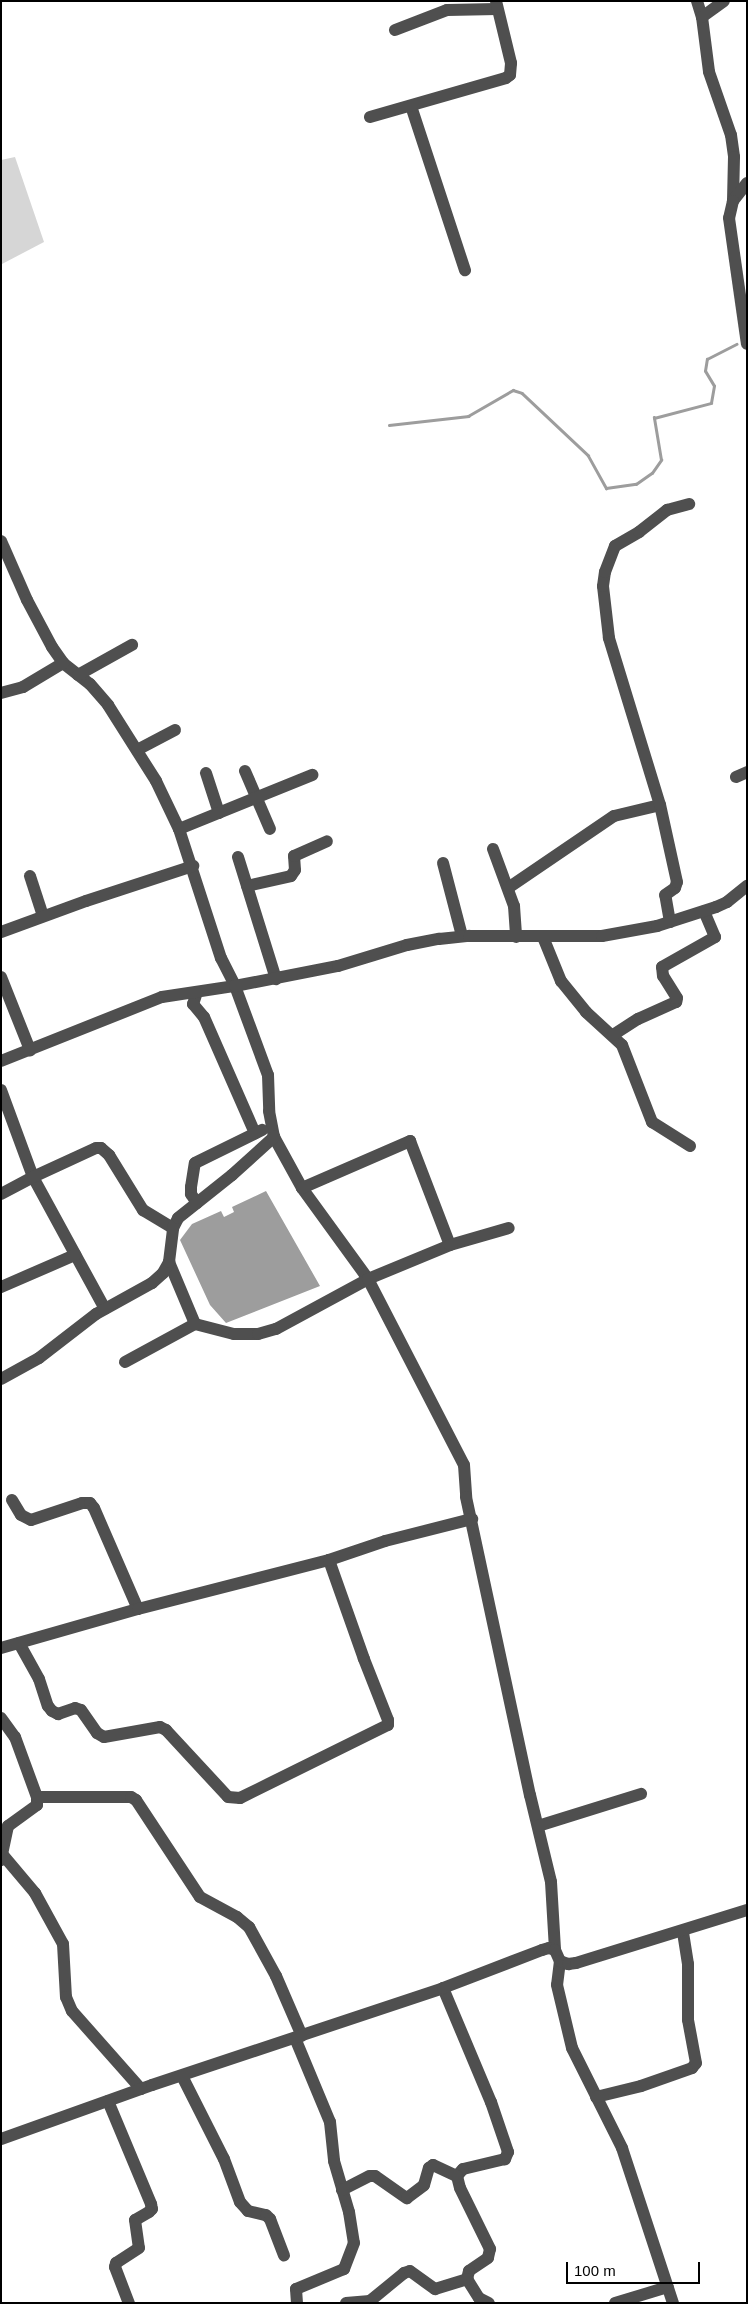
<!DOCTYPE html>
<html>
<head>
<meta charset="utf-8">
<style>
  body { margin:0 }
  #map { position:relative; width:748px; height:2304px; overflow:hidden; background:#fff; font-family:Helvetica,sans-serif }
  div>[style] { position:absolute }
  .green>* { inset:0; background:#d6d6d6 }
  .water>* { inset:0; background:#9d9d9d }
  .stream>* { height:2.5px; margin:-1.25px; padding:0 1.25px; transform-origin:1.25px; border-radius:1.25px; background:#9d9d9d }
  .minor>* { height:12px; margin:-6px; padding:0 6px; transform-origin:6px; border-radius:6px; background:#4f4f4f }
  span { translate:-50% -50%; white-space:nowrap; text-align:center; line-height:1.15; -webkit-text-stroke:5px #fff; paint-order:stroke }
  .frame { position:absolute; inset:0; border:2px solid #000; pointer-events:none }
  .scale { position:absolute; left:566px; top:2262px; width:134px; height:22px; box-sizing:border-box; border:2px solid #000; border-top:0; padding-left:6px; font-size:15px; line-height:18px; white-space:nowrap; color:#000; -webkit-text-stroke:4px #fff; paint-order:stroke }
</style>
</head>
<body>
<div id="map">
  <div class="green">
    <div style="clip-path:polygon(15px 157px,44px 242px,2px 264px,1px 160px)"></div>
  </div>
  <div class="water">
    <div style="clip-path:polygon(266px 1191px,320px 1286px,226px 1323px,210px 1305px,180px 1240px,192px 1224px,221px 1211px,224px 1217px,234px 1212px,232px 1207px)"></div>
  </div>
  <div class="stream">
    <div style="left:389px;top:425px;width:80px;rotate:-6.5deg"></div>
    <div style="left:468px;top:416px;width:52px;rotate:-30deg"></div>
    <div style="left:513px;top:390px;width:9px;rotate:18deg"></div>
    <div style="left:522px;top:393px;width:91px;rotate:43.2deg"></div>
    <div style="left:588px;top:455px;width:38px;rotate:61deg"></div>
    <div style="left:606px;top:488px;width:30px;rotate:-8deg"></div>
    <div style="left:636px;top:484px;width:19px;rotate:-35deg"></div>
    <div style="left:652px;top:473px;width:16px;rotate:-55deg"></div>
    <div style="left:661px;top:460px;width:43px;rotate:-99.5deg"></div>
    <div style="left:654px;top:418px;width:59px;rotate:-14.7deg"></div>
    <div style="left:711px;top:403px;width:17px;rotate:-80deg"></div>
    <div style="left:714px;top:386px;width:17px;rotate:-121deg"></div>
    <div style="left:705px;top:371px;width:12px;rotate:-81deg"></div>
    <div style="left:707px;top:359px;width:33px;rotate:-27deg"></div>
  </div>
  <div class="minor">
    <div style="left:697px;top:1px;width:17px;rotate:73deg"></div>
    <div style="left:702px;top:17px;width:55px;rotate:82.7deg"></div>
    <div style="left:709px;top:72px;width:67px;rotate:70.8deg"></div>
    <div style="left:731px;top:135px;width:22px;rotate:82deg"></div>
    <div style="left:734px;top:157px;width:44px;rotate:91.3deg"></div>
    <div style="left:702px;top:17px;width:27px;rotate:-36deg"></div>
    <div style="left:395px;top:30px;width:56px;rotate:-21deg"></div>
    <div style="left:447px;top:10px;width:50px;rotate:-1.1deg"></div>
    <div style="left:411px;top:106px;width:173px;rotate:71.8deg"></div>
    <div style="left:370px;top:117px;width:141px;rotate:-16deg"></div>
    <div style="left:506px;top:78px;width:5px;rotate:-37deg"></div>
    <div style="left:510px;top:75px;width:12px;rotate:-85deg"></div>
    <div style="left:511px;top:63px;width:64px;rotate:-103.6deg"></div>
    <div style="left:747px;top:183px;width:23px;rotate:128deg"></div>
    <div style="left:733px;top:201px;width:17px;rotate:103deg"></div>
    <div style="left:729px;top:218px;width:127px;rotate:81.9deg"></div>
    <div style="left:1px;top:541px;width:64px;rotate:66.2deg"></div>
    <div style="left:27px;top:600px;width:53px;rotate:62deg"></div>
    <div style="left:52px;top:647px;width:19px;rotate:55deg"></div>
    <div style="left:63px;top:663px;width:34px;rotate:38deg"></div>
    <div style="left:90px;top:684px;width:28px;rotate:49deg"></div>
    <div style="left:108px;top:705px;width:90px;rotate:57.7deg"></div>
    <div style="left:156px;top:781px;width:53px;rotate:64.4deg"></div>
    <div style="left:179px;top:829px;width:136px;rotate:72deg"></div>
    <div style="left:221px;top:958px;width:31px;rotate:63deg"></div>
    <div style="left:235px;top:986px;width:95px;rotate:69.7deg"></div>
    <div style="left:268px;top:1075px;width:36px;rotate:88deg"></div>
    <div style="left:269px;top:1111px;width:26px;rotate:79deg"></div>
    <div style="left:274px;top:1137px;width:58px;rotate:61.2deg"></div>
    <div style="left:302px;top:1188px;width:112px;rotate:54deg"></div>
    <div style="left:368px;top:1279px;width:209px;rotate:62.7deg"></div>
    <div style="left:464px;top:1465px;width:32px;rotate:86deg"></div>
    <div style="left:466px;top:1497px;width:305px;rotate:77.9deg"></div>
    <div style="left:530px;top:1795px;width:89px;rotate:76.4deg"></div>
    <div style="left:551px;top:1882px;width:68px;rotate:86.6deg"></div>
    <div style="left:78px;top:675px;width:62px;rotate:-29.1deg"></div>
    <div style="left:1px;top:693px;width:23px;rotate:-15deg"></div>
    <div style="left:23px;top:687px;width:47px;rotate:-31deg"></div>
    <div style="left:137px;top:750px;width:43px;rotate:-27.8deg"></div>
    <div style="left:245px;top:771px;width:63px;rotate:66.7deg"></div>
    <div style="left:206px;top:773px;width:42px;rotate:72deg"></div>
    <div style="left:736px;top:777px;width:12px;rotate:-24deg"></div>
    <div style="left:179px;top:829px;width:144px;rotate:-22.1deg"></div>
    <div style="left:493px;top:849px;width:61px;rotate:69.8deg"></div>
    <div style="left:514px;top:906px;width:31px;rotate:86deg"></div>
    <div style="left:238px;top:857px;width:128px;rotate:72.7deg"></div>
    <div style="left:443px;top:863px;width:75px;rotate:75.4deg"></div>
    <div style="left:30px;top:876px;width:42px;rotate:72deg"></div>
    <div style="left:247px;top:886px;width:45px;rotate:-12.8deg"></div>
    <div style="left:291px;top:876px;width:7px;rotate:-56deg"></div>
    <div style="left:295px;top:870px;width:14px;rotate:-94deg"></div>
    <div style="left:294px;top:856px;width:36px;rotate:-24deg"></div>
    <div style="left:508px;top:888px;width:128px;rotate:-34.2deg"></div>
    <div style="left:614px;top:816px;width:47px;rotate:-13.4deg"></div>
    <div style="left:670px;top:922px;width:27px;rotate:-100deg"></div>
    <div style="left:665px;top:895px;width:12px;rotate:-35deg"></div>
    <div style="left:675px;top:888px;width:6px;rotate:-72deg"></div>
    <div style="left:677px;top:882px;width:79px;rotate:-102.4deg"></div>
    <div style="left:660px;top:805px;width:175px;rotate:-107deg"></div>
    <div style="left:609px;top:638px;width:52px;rotate:-96.6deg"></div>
    <div style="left:603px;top:586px;width:14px;rotate:-82deg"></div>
    <div style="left:605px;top:572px;width:28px;rotate:-69deg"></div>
    <div style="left:615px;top:546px;width:28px;rotate:-30deg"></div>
    <div style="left:639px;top:532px;width:36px;rotate:-38deg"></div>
    <div style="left:667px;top:510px;width:23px;rotate:-15deg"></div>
    <div style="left:1px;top:932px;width:90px;rotate:-20deg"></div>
    <div style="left:86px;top:901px;width:113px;rotate:-18.1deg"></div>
    <div style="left:543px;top:937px;width:48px;rotate:67.8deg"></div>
    <div style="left:561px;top:981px;width:40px;rotate:51deg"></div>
    <div style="left:586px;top:1012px;width:49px;rotate:42.5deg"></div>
    <div style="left:622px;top:1045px;width:83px;rotate:68.7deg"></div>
    <div style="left:652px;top:1122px;width:45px;rotate:32.3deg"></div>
    <div style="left:1px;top:977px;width:79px;rotate:68.3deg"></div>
    <div style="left:197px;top:992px;width:13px;rotate:108deg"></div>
    <div style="left:193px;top:1004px;width:17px;rotate:50deg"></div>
    <div style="left:204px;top:1017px;width:127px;rotate:66.3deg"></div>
    <div style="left:613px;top:1035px;width:30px;rotate:-33deg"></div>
    <div style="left:638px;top:1019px;width:42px;rotate:-24.1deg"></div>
    <div style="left:676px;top:1002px;width:4px;rotate:-76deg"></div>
    <div style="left:677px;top:998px;width:26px;rotate:-122deg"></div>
    <div style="left:663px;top:976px;width:9px;rotate:-96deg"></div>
    <div style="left:662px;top:967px;width:61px;rotate:-29.5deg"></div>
    <div style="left:715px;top:937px;width:28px;rotate:-113deg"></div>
    <div style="left:1px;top:1061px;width:173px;rotate:-21.7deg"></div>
    <div style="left:162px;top:997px;width:74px;rotate:-8.6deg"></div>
    <div style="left:235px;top:986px;width:105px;rotate:-11deg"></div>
    <div style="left:338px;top:966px;width:72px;rotate:-16.9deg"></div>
    <div style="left:407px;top:945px;width:33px;rotate:-11deg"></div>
    <div style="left:439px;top:939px;width:30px;rotate:-6deg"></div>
    <div style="left:469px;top:936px;width:133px"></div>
    <div style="left:602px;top:936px;width:56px;rotate:-10.3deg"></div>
    <div style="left:657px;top:926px;width:62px;rotate:-17.9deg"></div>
    <div style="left:716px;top:907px;width:12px;rotate:-24deg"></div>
    <div style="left:727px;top:902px;width:26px;rotate:-39deg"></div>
    <div style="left:1px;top:1090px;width:93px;rotate:69.8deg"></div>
    <div style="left:33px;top:1177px;width:150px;rotate:61.4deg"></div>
    <div style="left:302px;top:1188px;width:118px;rotate:-23.5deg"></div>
    <div style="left:410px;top:1141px;width:111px;rotate:69deg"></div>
    <div style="left:1px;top:1194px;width:36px;rotate:-28deg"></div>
    <div style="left:33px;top:1177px;width:69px;rotate:-24.7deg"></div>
    <div style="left:96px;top:1148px;width:5px"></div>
    <div style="left:101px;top:1148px;width:11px;rotate:41deg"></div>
    <div style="left:109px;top:1155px;width:65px;rotate:58.3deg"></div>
    <div style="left:143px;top:1210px;width:35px;rotate:31deg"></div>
    <div style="left:197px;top:1203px;width:11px;rotate:-124deg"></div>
    <div style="left:191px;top:1194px;width:7px;rotate:-90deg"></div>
    <div style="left:191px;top:1187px;width:24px;rotate:-81deg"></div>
    <div style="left:195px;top:1163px;width:75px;rotate:-26.2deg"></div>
    <div style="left:169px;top:1262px;width:67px;rotate:67.2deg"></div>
    <div style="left:195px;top:1324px;width:40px;rotate:14.4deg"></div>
    <div style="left:234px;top:1334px;width:24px"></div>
    <div style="left:258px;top:1334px;width:19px;rotate:-16deg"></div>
    <div style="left:276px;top:1329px;width:105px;rotate:-28.5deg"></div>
    <div style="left:368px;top:1279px;width:89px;rotate:-22.5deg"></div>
    <div style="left:450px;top:1245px;width:61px;rotate:-16.1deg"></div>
    <div style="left:1px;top:1287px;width:81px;rotate:-23.4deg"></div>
    <div style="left:125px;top:1362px;width:80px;rotate:-28.5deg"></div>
    <div style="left:1px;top:1379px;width:43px;rotate:-28.9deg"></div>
    <div style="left:39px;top:1358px;width:72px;rotate:-37.7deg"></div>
    <div style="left:96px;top:1314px;width:64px;rotate:-29deg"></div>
    <div style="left:152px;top:1283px;width:15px;rotate:-42deg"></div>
    <div style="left:163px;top:1273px;width:13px;rotate:-61deg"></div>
    <div style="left:169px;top:1262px;width:34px;rotate:-83deg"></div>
    <div style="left:173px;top:1228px;width:11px;rotate:-63deg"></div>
    <div style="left:178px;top:1218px;width:69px;rotate:-38.5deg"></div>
    <div style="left:232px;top:1175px;width:57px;rotate:-42.1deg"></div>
    <div style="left:12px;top:1500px;width:17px;rotate:59deg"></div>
    <div style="left:21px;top:1515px;width:11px;rotate:27deg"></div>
    <div style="left:31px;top:1520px;width:54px;rotate:-18.4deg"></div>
    <div style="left:82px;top:1503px;width:8px"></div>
    <div style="left:90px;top:1503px;width:6px;rotate:51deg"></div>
    <div style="left:94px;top:1508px;width:110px;rotate:66.5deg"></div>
    <div style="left:19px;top:1643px;width:41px;rotate:60.9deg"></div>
    <div style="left:39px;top:1679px;width:28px;rotate:72deg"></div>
    <div style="left:48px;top:1706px;width:6px;rotate:51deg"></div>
    <div style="left:52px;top:1711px;width:7px;rotate:27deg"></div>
    <div style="left:58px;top:1714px;width:18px;rotate:-19deg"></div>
    <div style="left:75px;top:1708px;width:6px;rotate:18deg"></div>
    <div style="left:81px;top:1710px;width:28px;rotate:55deg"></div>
    <div style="left:97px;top:1733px;width:8px;rotate:30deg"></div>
    <div style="left:104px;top:1737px;width:57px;rotate:-10.1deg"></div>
    <div style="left:160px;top:1727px;width:7px;rotate:27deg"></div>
    <div style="left:166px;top:1730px;width:91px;rotate:47.2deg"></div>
    <div style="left:228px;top:1797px;width:12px;rotate:5deg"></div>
    <div style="left:240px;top:1798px;width:165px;rotate:-26.3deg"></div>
    <div style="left:388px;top:1725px;width:5px;rotate:-90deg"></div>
    <div style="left:388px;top:1720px;width:66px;rotate:-111.5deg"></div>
    <div style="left:364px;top:1659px;width:105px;rotate:-109.5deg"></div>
    <div style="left:1px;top:1648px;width:142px;rotate:-15.9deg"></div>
    <div style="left:138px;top:1609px;width:197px;rotate:-14.4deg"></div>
    <div style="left:329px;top:1560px;width:59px;rotate:-18.7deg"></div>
    <div style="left:385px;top:1541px;width:90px;rotate:-14.2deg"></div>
    <div style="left:1px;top:1718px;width:24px;rotate:54deg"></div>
    <div style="left:15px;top:1737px;width:64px;rotate:69.9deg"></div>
    <div style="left:37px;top:1797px;width:8px;rotate:90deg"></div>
    <div style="left:37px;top:1805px;width:36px;rotate:144deg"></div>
    <div style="left:8px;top:1826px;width:35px;rotate:102deg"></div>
    <div style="left:37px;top:1797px;width:94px"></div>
    <div style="left:131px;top:1797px;width:6px;rotate:31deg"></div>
    <div style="left:136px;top:1800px;width:116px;rotate:56.6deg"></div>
    <div style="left:200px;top:1897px;width:42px;rotate:28.4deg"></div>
    <div style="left:237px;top:1917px;width:16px;rotate:40deg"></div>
    <div style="left:249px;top:1927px;width:56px;rotate:61.1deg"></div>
    <div style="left:276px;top:1976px;width:65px;rotate:66.6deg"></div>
    <div style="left:538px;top:1826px;width:108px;rotate:-17.3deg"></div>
    <div style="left:3px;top:1855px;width:50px;rotate:49.9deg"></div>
    <div style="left:35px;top:1893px;width:58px;rotate:61.2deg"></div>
    <div style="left:63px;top:1944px;width:53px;rotate:86.8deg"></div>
    <div style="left:66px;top:1997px;width:15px;rotate:67deg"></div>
    <div style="left:72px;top:2011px;width:104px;rotate:48.5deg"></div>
    <div style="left:560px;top:1961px;width:24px;rotate:97deg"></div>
    <div style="left:557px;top:1985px;width:65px;rotate:76.6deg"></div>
    <div style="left:572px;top:2048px;width:112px;rotate:63.4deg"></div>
    <div style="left:622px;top:2148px;width:163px;rotate:71.8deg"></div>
    <div style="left:443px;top:1988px;width:124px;rotate:67.2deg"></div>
    <div style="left:491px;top:2102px;width:53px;rotate:71.2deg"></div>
    <div style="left:508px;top:2152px;width:8px;rotate:113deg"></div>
    <div style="left:505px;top:2159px;width:43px;rotate:166.6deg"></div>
    <div style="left:463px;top:2169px;width:9px;rotate:131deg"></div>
    <div style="left:457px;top:2176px;width:12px;rotate:76deg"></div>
    <div style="left:460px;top:2188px;width:68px;rotate:63.8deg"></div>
    <div style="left:490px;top:2249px;width:9px;rotate:103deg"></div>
    <div style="left:488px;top:2258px;width:23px;rotate:146deg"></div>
    <div style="left:469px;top:2271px;width:8px;rotate:104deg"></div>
    <div style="left:467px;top:2279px;width:22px;rotate:58deg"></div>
    <div style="left:479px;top:2298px;width:11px;rotate:27deg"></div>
    <div style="left:295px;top:2038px;width:91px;rotate:67.4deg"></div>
    <div style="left:330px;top:2122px;width:39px;rotate:84deg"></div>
    <div style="left:334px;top:2161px;width:53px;rotate:73.6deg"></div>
    <div style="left:349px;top:2212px;width:31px;rotate:81deg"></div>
    <div style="left:354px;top:2243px;width:28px;rotate:111deg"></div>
    <div style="left:344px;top:2269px;width:52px;rotate:157.4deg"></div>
    <div style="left:296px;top:2289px;width:14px;rotate:86deg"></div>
    <div style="left:182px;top:2076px;width:93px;rotate:63.2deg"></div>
    <div style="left:224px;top:2159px;width:46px;rotate:69.6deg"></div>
    <div style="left:240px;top:2202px;width:12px;rotate:48deg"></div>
    <div style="left:248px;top:2211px;width:18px;rotate:13deg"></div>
    <div style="left:266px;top:2215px;width:6px;rotate:45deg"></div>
    <div style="left:270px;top:2219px;width:39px;rotate:69deg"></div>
    <div style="left:596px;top:2097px;width:46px;rotate:-13.7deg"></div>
    <div style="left:641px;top:2086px;width:54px;rotate:-19.4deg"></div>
    <div style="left:692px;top:2068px;width:6px;rotate:-51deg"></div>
    <div style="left:696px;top:2063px;width:44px;rotate:-100.5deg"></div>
    <div style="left:688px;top:2020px;width:56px;rotate:-90deg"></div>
    <div style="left:688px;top:1964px;width:33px;rotate:-99deg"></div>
    <div style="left:108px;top:2101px;width:112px;rotate:67.3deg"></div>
    <div style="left:151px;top:2204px;width:5px;rotate:79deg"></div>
    <div style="left:152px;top:2209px;width:4px;rotate:135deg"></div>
    <div style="left:149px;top:2212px;width:16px;rotate:150deg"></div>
    <div style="left:135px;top:2220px;width:28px;rotate:82deg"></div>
    <div style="left:139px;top:2248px;width:27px;rotate:147deg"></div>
    <div style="left:116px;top:2263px;width:4px;rotate:104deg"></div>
    <div style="left:115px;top:2267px;width:39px;rotate:69deg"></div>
    <div style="left:1px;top:2139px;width:160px;rotate:-19.7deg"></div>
    <div style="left:152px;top:2085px;width:307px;rotate:-18.4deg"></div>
    <div style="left:443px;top:1988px;width:106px;rotate:-21deg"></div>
    <div style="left:542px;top:1950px;width:7px;rotate:-16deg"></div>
    <div style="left:549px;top:1948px;width:6px;rotate:18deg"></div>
    <div style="left:555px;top:1950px;width:12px;rotate:66deg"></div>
    <div style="left:560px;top:1961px;width:9px;rotate:21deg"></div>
    <div style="left:568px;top:1964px;width:8px;rotate:-7deg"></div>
    <div style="left:576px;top:1963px;width:179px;rotate:-17.2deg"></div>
    <div style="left:342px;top:2190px;width:31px;rotate:-27deg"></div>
    <div style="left:370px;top:2176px;width:5px"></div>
    <div style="left:375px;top:2176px;width:39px;rotate:35deg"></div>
    <div style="left:407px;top:2198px;width:21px;rotate:-37deg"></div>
    <div style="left:424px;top:2185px;width:18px;rotate:-74deg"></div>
    <div style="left:429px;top:2168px;width:5px;rotate:-37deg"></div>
    <div style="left:433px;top:2165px;width:26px;rotate:25deg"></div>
    <div style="left:346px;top:2303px;width:24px;rotate:-5deg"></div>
    <div style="left:370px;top:2301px;width:44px;rotate:-39.5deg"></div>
    <div style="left:404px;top:2273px;width:6px;rotate:-18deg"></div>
    <div style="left:410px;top:2271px;width:31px;rotate:36deg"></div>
    <div style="left:435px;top:2289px;width:34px;rotate:-17deg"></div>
    <div style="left:615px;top:2303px;width:55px;rotate:-16.8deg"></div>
  </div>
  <div class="frame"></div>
  <div class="scale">100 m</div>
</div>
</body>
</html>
